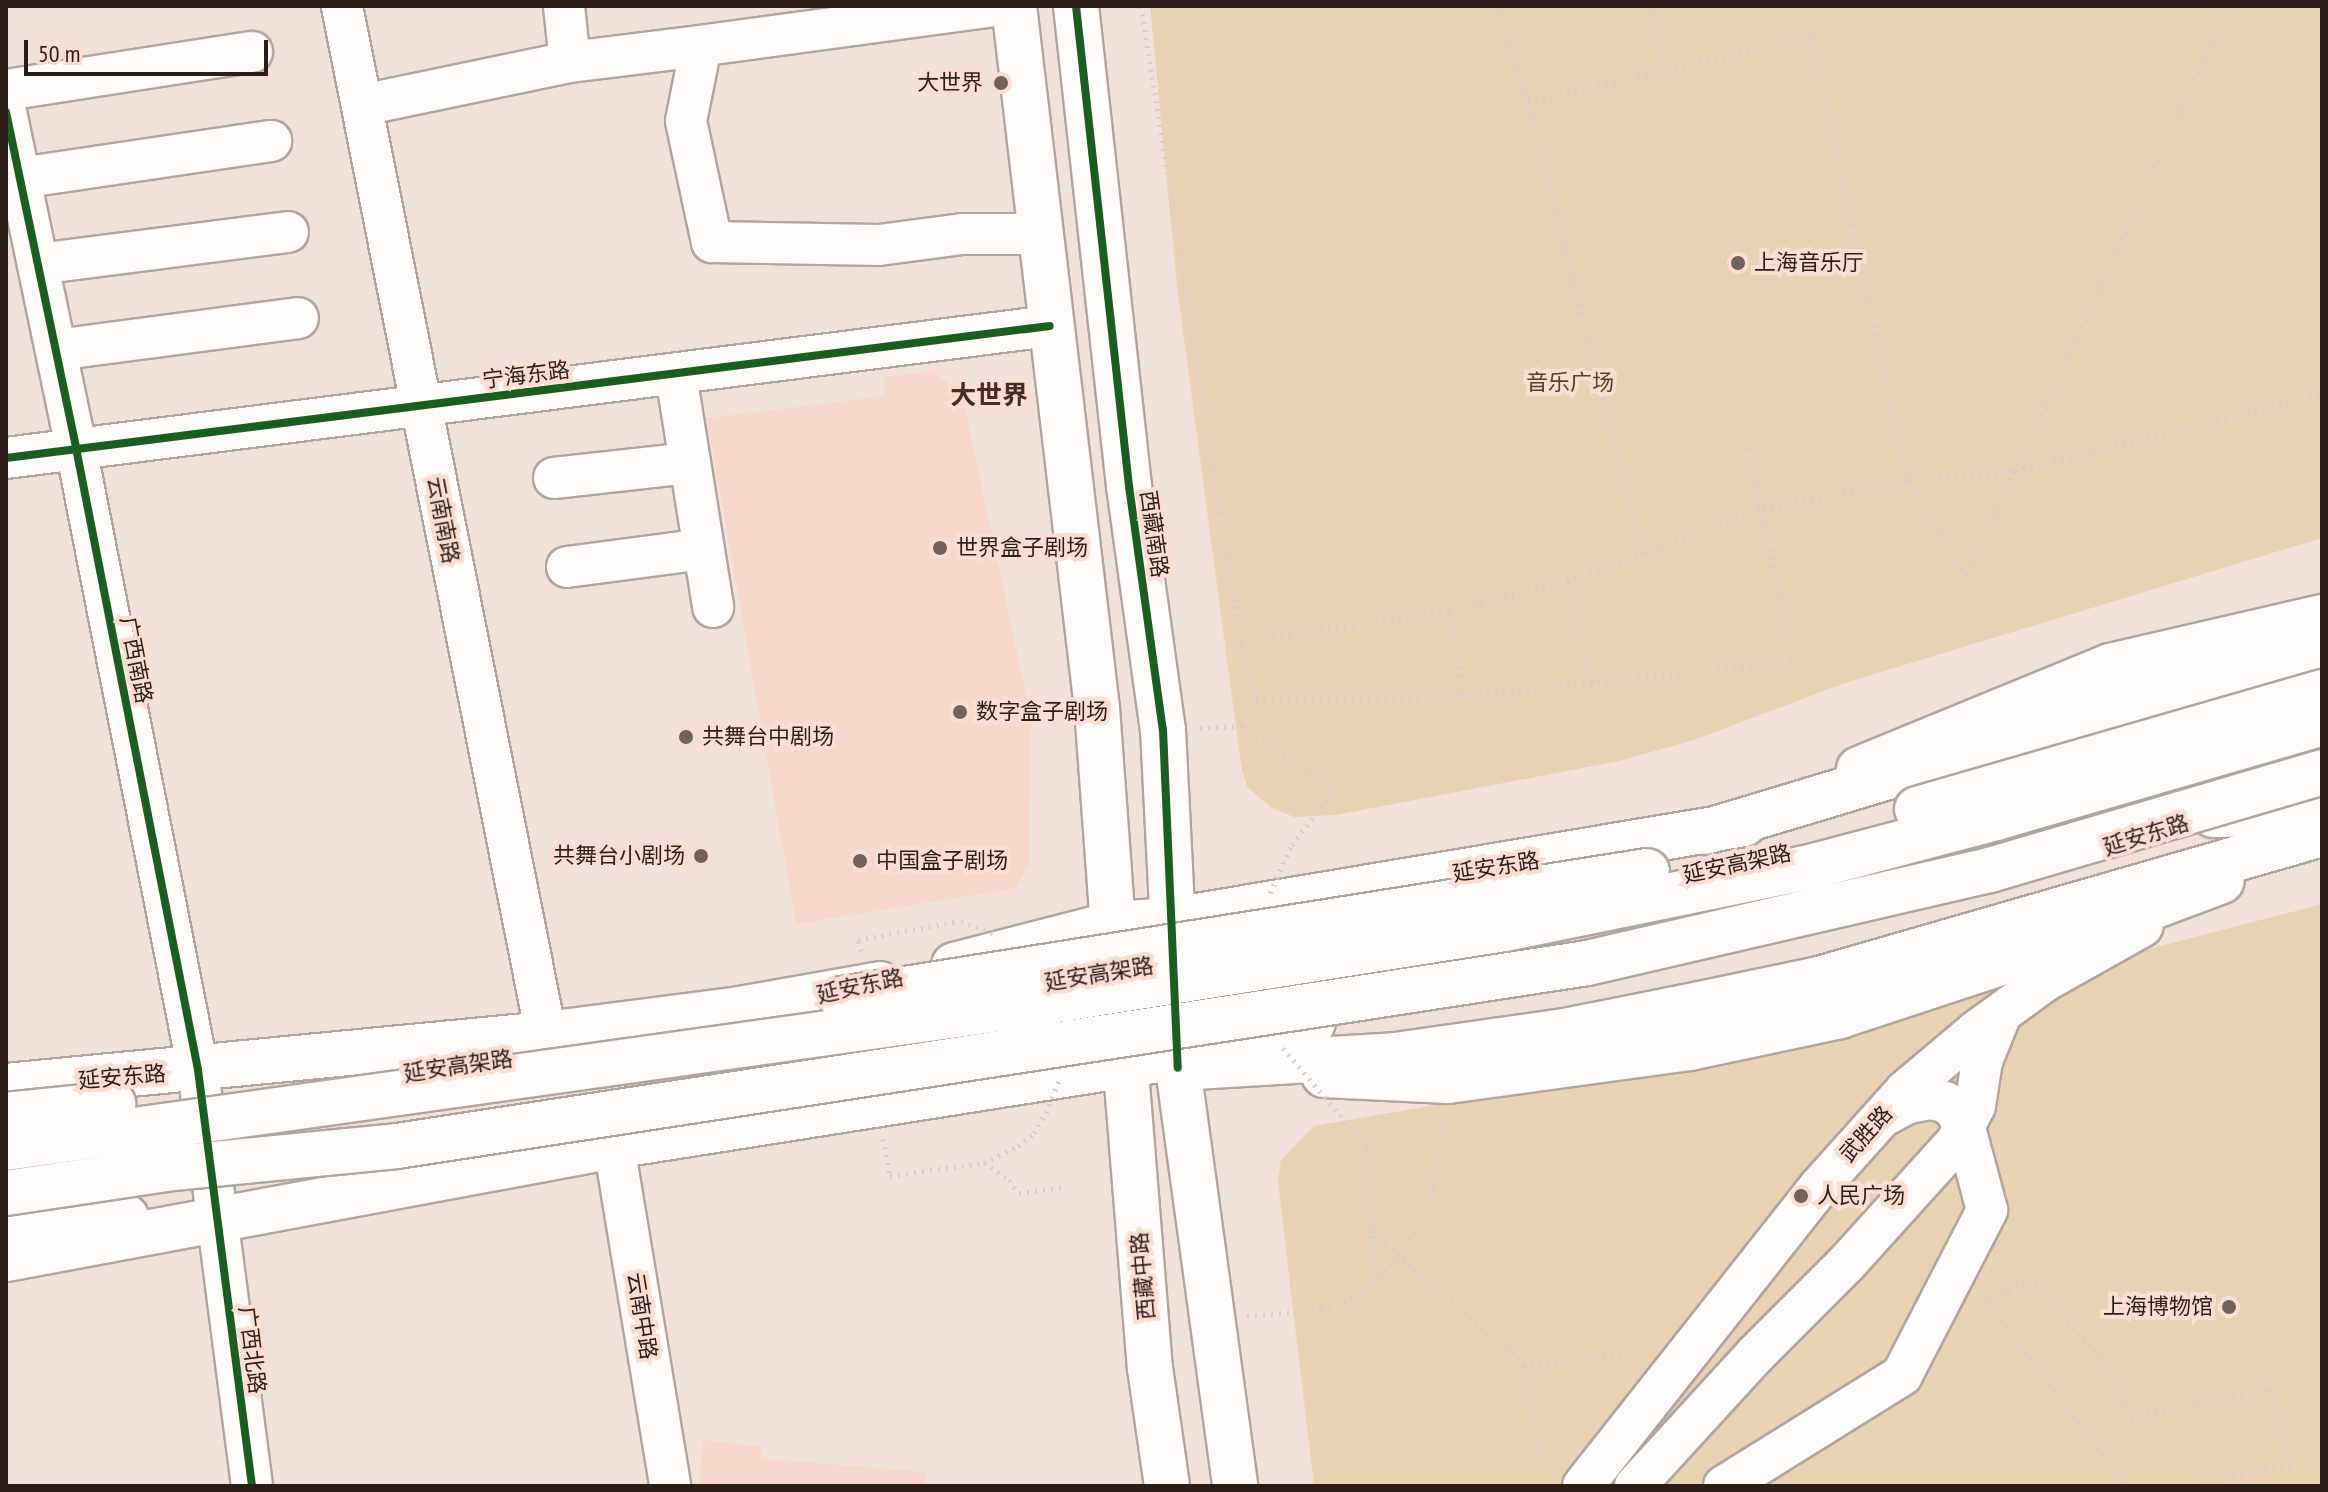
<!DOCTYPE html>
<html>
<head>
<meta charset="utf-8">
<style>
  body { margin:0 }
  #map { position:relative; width:2328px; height:1492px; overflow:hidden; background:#f1e1db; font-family:"PT Sans Narrow","Noto Sans SC",sans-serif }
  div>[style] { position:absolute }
  .built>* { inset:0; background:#f6d7ca }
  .green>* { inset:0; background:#e9d2b3 }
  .path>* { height:5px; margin-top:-2.5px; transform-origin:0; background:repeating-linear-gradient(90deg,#d4cfcd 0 2px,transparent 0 8px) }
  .roads { filter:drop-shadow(2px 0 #b1a49f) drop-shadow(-2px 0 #b1a49f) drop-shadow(0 2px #b1a49f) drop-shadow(0 -2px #b1a49f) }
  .minor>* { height:40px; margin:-20px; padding:0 20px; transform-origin:20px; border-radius:20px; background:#fdfafa }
  .major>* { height:44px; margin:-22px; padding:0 22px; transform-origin:22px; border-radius:22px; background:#fdfafa }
  .highway>* { height:44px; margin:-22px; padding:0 22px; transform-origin:22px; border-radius:22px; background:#fdfafa }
  .path-bridge>* { height:5px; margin-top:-2.5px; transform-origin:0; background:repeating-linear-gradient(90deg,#d4cfcd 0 2px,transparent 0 8px) }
  .bridges { filter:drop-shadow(2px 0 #b1a49f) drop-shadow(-2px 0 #b1a49f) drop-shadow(0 2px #b1a49f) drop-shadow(0 -2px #b1a49f) }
  .highway-bridge>* { height:44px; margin:-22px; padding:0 22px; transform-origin:22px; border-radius:22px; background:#fdfafa }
  .cycleway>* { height:8px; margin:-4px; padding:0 4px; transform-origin:4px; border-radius:4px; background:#1b5e20 }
  .dots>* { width:22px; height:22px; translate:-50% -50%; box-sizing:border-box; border:4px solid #fbddd1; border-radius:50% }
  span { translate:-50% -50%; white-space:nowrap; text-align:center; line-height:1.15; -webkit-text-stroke:8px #fbddd1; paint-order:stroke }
  .poi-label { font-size:22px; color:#2b1e19 }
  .right { translate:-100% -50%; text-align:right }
  .left { translate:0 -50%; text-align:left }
  .street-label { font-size:22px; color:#2b1e19 }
  .park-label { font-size:22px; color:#584320 }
  .quarter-label { font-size:26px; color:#492d22; font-weight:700 }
  .frame { position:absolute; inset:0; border:8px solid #2b1e19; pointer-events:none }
  .scale { position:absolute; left:24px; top:40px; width:244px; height:36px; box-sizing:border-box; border:4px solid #2b1e19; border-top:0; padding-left:10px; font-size:24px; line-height:28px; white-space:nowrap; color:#2b1e19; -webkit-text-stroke:6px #fbddd1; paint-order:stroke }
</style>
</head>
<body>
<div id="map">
  <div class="built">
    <div style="clip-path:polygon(933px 372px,962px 394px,1030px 714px,1029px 864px,1016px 888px,796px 924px,707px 418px,885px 396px,883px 377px)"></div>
    <div style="clip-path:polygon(703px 1440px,761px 1447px,761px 1459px,926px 1472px,925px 1486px,699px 1486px)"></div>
  </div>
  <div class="green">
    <div style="clip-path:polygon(1150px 6px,2322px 6px,2322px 538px,1845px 683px,1694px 740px,1619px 761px,1336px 815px,1294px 817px,1272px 808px,1247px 787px,1241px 765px,1177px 286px)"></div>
    <div style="clip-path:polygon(2322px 904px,2322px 1486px,1314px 1486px,1278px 1182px,1281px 1160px,1314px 1126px,1781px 1045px)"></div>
  </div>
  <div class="path">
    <div style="left:1141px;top:6px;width:643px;rotate:81.05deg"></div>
    <div style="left:1241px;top:641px;width:61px;rotate:75.7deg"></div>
    <div style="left:1256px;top:700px;width:207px;rotate:-1.1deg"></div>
    <div style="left:1463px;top:696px;width:333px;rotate:-6deg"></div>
    <div style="left:1794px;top:661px;width:231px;rotate:-102deg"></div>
    <div style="left:1497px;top:6px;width:101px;rotate:72.1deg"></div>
    <div style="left:1650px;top:6px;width:64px;rotate:76.4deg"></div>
    <div style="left:2229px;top:6px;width:512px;rotate:114.71deg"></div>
    <div style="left:2015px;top:471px;width:117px;rotate:114.8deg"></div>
    <div style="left:1966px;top:577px;width:113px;rotate:-121.6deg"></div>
    <div style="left:1907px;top:481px;width:108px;rotate:-5.3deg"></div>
    <div style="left:2015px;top:471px;width:317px;rotate:-14.1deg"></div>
    <div style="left:1812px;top:36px;width:455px;rotate:77.9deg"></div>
    <div style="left:1907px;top:481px;width:151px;rotate:169.3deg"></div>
    <div style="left:1759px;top:509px;width:124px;rotate:158.8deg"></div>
    <div style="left:1643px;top:554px;width:466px;rotate:-104.3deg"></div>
    <div style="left:1528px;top:102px;width:292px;rotate:-13.1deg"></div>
    <div style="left:1450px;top:611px;width:86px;rotate:81.3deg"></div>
    <div style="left:1241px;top:641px;width:211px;rotate:-8.2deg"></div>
    <div style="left:1450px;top:611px;width:121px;rotate:-14.4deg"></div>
    <div style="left:1593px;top:682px;width:104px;rotate:-104.4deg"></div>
    <div style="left:1567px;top:581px;width:81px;rotate:-19.6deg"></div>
    <div style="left:1200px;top:728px;width:43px;rotate:-2.7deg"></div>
    <div style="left:1243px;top:726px;width:112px;rotate:34.4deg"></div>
    <div style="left:861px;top:951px;width:11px;rotate:-105deg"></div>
    <div style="left:858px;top:940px;width:103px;rotate:-10.7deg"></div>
    <div style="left:883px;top:1139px;width:38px;rotate:79deg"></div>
    <div style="left:890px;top:1176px;width:32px;rotate:-9deg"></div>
    <div style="left:1368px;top:1148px;width:130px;rotate:86.9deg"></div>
    <div style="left:984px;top:1163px;width:30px;rotate:34deg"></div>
    <div style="left:1009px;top:1180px;width:16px;rotate:52deg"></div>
    <div style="left:1019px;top:1193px;width:45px;rotate:-7.6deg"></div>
    <div style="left:1375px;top:1231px;width:8px;rotate:60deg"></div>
    <div style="left:1379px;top:1238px;width:193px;rotate:41.2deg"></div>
    <div style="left:1524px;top:1365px;width:97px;rotate:79.3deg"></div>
    <div style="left:1247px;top:1316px;width:74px;rotate:-4.6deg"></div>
    <div style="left:1321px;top:1310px;width:35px;rotate:-22deg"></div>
    <div style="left:1354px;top:1297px;width:48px;rotate:-38.3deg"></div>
    <div style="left:1392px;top:1267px;width:39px;rotate:-58deg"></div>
    <div style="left:1413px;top:1234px;width:50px;rotate:-66.5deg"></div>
    <div style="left:1433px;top:1188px;width:70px;rotate:-80.9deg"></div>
    <div style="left:1524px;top:1365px;width:100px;rotate:-5.7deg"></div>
    <div style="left:2128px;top:1486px;width:234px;rotate:-127.4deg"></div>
    <div style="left:1986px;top:1300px;width:49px;rotate:-25.5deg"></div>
    <div style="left:2030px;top:1279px;width:110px;rotate:47.6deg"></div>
    <div style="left:2104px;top:1360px;width:63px;rotate:64.7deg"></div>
    <div style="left:2131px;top:1417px;width:143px;rotate:-11.3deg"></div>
    <div style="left:2271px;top:1389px;width:78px;rotate:76deg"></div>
    <div style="left:2290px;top:1465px;width:108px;rotate:168.8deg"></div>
  </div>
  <div class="roads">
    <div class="minor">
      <div style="left:342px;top:6px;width:1048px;rotate:78.78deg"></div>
      <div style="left:564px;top:6px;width:56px;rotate:83.9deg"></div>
      <div style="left:570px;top:62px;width:132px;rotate:-7deg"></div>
      <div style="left:995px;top:6px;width:297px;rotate:172.3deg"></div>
      <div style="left:701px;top:46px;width:76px;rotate:101.3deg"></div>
      <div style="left:686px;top:121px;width:124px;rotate:77.9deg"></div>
      <div style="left:712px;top:242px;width:167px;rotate:1deg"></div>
      <div style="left:879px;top:245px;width:84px;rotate:-7.5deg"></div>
      <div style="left:962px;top:234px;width:79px"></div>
      <div style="left:6px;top:90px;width:249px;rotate:-8.8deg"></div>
      <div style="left:362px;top:105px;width:212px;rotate:-11.7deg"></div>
      <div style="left:6px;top:112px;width:343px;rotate:78.2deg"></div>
      <div style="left:76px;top:448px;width:634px;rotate:78.9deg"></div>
      <div style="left:198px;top:1070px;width:419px;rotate:82.6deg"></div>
      <div style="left:20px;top:178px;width:254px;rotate:-8.4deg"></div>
      <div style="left:38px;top:264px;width:252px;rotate:-7.3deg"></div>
      <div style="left:56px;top:350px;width:244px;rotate:-7.5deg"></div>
      <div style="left:676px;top:375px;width:235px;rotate:80.9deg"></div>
      <div style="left:6px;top:458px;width:1052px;rotate:-7.21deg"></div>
      <div style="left:554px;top:478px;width:137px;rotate:-6.3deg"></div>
      <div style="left:567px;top:567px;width:138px;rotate:-7.5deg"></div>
      <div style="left:614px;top:1146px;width:345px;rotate:80.6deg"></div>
      <div style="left:1583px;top:1486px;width:381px;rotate:-51.7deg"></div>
      <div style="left:1819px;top:1187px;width:129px;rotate:-48.1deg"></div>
      <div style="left:1905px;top:1091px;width:92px;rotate:-40.1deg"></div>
      <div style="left:1975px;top:1032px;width:87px;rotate:-36.1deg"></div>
      <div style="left:2045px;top:981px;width:112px;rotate:-29.3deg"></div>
      <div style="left:1635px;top:1486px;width:179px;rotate:-47.5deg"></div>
      <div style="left:1756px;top:1354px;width:127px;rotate:-45deg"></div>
      <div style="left:1846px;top:1264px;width:166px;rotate:-47.9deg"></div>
      <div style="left:1957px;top:1141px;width:39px;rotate:-63deg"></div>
      <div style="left:1975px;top:1106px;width:46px;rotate:-81.2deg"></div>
      <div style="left:1982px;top:1061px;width:51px;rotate:-68deg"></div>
      <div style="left:1724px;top:1486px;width:210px;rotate:-31.9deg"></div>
      <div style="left:1902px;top:1375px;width:186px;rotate:-62.7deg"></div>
      <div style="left:1987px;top:1210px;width:85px;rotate:-105deg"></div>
      <div style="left:1965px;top:1128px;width:21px;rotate:-119deg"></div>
      <div style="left:1955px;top:1110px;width:13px;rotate:-141deg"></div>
      <div style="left:1945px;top:1102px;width:16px;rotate:-169deg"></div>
      <div style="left:1929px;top:1099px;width:21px;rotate:169deg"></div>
      <div style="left:1908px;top:1103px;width:24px;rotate:152deg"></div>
    </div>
    <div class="major">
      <div style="left:1014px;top:6px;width:707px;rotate:83.26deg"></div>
      <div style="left:1097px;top:708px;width:247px;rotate:85.8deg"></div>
      <div style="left:1076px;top:6px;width:483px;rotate:83.7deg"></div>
      <div style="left:1129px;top:486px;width:246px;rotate:82.1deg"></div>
      <div style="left:1163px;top:730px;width:220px;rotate:87.1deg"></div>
      <div style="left:1859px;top:769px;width:271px;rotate:-22.3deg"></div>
      <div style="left:2110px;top:666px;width:218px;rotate:-13deg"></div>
      <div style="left:2213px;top:815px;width:109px;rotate:-1.1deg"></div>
      <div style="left:954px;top:965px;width:164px;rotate:-14.5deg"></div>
      <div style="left:1113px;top:924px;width:60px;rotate:-3.8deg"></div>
      <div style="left:1173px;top:920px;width:579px;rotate:-9.54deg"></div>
      <div style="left:1177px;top:1031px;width:37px;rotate:88deg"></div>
      <div style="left:1178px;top:1068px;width:422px;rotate:82.2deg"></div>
      <div style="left:1123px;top:1034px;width:335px;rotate:85.4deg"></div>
      <div style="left:1150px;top:1368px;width:119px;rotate:81.8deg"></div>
      <div style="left:1324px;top:1075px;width:124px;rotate:2.8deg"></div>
      <div style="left:1448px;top:1081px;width:244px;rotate:-7.8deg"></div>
      <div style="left:1690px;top:1048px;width:153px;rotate:-12deg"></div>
      <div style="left:1840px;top:1016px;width:195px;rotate:-18.2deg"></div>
      <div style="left:2025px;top:955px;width:210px;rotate:-20.6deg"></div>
      <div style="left:6px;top:1086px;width:542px;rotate:-5.5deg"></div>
      <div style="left:546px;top:1034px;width:196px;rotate:-7.3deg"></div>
      <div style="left:740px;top:1009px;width:142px;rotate:-10.1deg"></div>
      <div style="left:6px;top:1218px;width:120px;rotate:-0.5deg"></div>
      <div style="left:6px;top:1259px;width:618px;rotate:-10.53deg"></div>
      <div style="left:614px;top:1146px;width:571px;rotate:-8.97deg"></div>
      <div style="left:1178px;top:1057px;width:139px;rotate:-14.1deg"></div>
    </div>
    <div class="highway">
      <div style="left:1705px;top:832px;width:545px;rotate:-16.74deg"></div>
      <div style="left:2227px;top:675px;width:98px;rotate:-13.6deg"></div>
      <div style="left:1178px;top:1068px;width:217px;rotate:-3.4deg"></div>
      <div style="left:1395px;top:1055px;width:171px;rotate:-8.1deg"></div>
      <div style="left:1564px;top:1031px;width:123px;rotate:-11.2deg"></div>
      <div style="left:1685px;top:1007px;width:137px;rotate:-11.8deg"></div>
      <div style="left:1819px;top:979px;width:523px;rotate:-16.08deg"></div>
    </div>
  </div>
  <div class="path-bridge">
    <div style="left:1270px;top:893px;width:53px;rotate:-65.4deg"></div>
    <div style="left:1292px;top:845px;width:71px;rotate:-52.5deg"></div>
    <div style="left:961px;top:921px;width:39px;rotate:21deg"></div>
    <div style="left:1283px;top:1048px;width:131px;rotate:49.6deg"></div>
    <div style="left:922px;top:1171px;width:63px;rotate:-7.4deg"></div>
    <div style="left:984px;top:1163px;width:38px;rotate:-27deg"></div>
    <div style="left:1018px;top:1146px;width:21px;rotate:-39deg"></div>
    <div style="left:1034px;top:1133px;width:23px;rotate:-59deg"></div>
    <div style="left:1046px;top:1113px;width:35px;rotate:-68deg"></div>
  </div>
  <div class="bridges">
    <div class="highway-bridge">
      <div style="left:1917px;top:809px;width:422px;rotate:-16.1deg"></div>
      <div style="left:842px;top:999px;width:815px;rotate:-9.03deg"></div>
      <div style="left:6px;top:1115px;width:108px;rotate:-5.9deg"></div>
      <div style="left:6px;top:1148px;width:1010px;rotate:-7.97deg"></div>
      <div style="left:1006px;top:1008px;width:505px;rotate:-9deg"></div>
      <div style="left:1505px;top:929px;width:315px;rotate:-11.5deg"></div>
      <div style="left:1814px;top:866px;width:188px;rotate:-14.8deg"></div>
      <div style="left:1996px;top:818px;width:340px;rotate:-16.2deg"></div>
      <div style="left:6px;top:1193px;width:169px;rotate:-8.5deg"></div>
      <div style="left:173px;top:1168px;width:225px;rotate:-5.6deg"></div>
      <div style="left:397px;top:1146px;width:1204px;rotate:-8.74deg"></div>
      <div style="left:1587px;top:963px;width:414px;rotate:-13deg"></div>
      <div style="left:1990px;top:870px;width:346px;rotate:-16.4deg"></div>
    </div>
  </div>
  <div class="cycleway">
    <div style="left:1076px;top:6px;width:483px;rotate:83.7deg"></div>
    <div style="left:1129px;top:486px;width:246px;rotate:82.1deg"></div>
    <div style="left:1163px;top:730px;width:338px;rotate:87.5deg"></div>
    <div style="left:6px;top:112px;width:343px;rotate:78.2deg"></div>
    <div style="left:76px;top:448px;width:634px;rotate:78.9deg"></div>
    <div style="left:198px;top:1070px;width:419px;rotate:82.6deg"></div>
    <div style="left:6px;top:458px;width:1052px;rotate:-7.21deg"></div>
  </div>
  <div class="dots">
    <div style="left:1001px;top:83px;background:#70625d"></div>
    <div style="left:1738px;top:263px;background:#70625d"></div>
    <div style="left:940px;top:548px;background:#70625d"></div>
    <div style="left:960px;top:712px;background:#70625d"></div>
    <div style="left:686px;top:737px;background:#70625d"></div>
    <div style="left:701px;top:856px;background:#70625d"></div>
    <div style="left:860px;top:861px;background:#70625d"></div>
    <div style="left:1801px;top:1196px;background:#70625d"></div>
    <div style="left:2229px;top:1307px;background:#70625d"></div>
  </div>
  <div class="poi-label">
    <span class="right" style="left:983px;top:83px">大世界</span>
    <span class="left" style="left:1754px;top:263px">上海音乐厅</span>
    <span class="left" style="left:956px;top:548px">世界盒子剧场</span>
    <span class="left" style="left:976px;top:712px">数字盒子剧场</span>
    <span class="left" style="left:702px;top:737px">共舞台中剧场</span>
    <span class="right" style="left:685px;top:856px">共舞台小剧场</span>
    <span class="left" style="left:876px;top:861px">中国盒子剧场</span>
    <span class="left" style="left:1817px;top:1196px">人民广场</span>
    <span class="right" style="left:2213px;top:1307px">上海博物馆</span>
  </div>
  <div class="street-label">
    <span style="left:526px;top:375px;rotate:-7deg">宁海东路</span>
    <span style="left:443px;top:520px;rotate:79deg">云南南路</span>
    <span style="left:1154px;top:534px;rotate:82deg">西藏南路</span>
    <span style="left:136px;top:660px;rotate:79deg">广西南路</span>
    <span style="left:2146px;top:835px;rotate:-17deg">延安东路</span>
    <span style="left:1737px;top:864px;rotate:-12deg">延安高架路</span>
    <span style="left:1496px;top:867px;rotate:-9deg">延安东路</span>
    <span style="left:1099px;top:974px;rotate:-9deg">延安高架路</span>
    <span style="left:860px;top:986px;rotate:-12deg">延安东路</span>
    <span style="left:458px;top:1066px;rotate:-8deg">延安高架路</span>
    <span style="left:122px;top:1077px;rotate:-5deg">延安东路</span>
    <span style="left:1866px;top:1134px;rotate:-48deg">武胜路</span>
    <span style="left:1143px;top:1276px;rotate:-95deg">西藏中路</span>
    <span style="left:642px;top:1316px;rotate:81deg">云南中路</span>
    <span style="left:252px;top:1350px;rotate:83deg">广西北路</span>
  </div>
  <div class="park-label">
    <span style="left:1570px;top:383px">音乐广场</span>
  </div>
  <div class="quarter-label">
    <span style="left:989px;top:395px">大世界</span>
  </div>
  <div class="frame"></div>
  <div class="scale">50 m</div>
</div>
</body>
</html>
